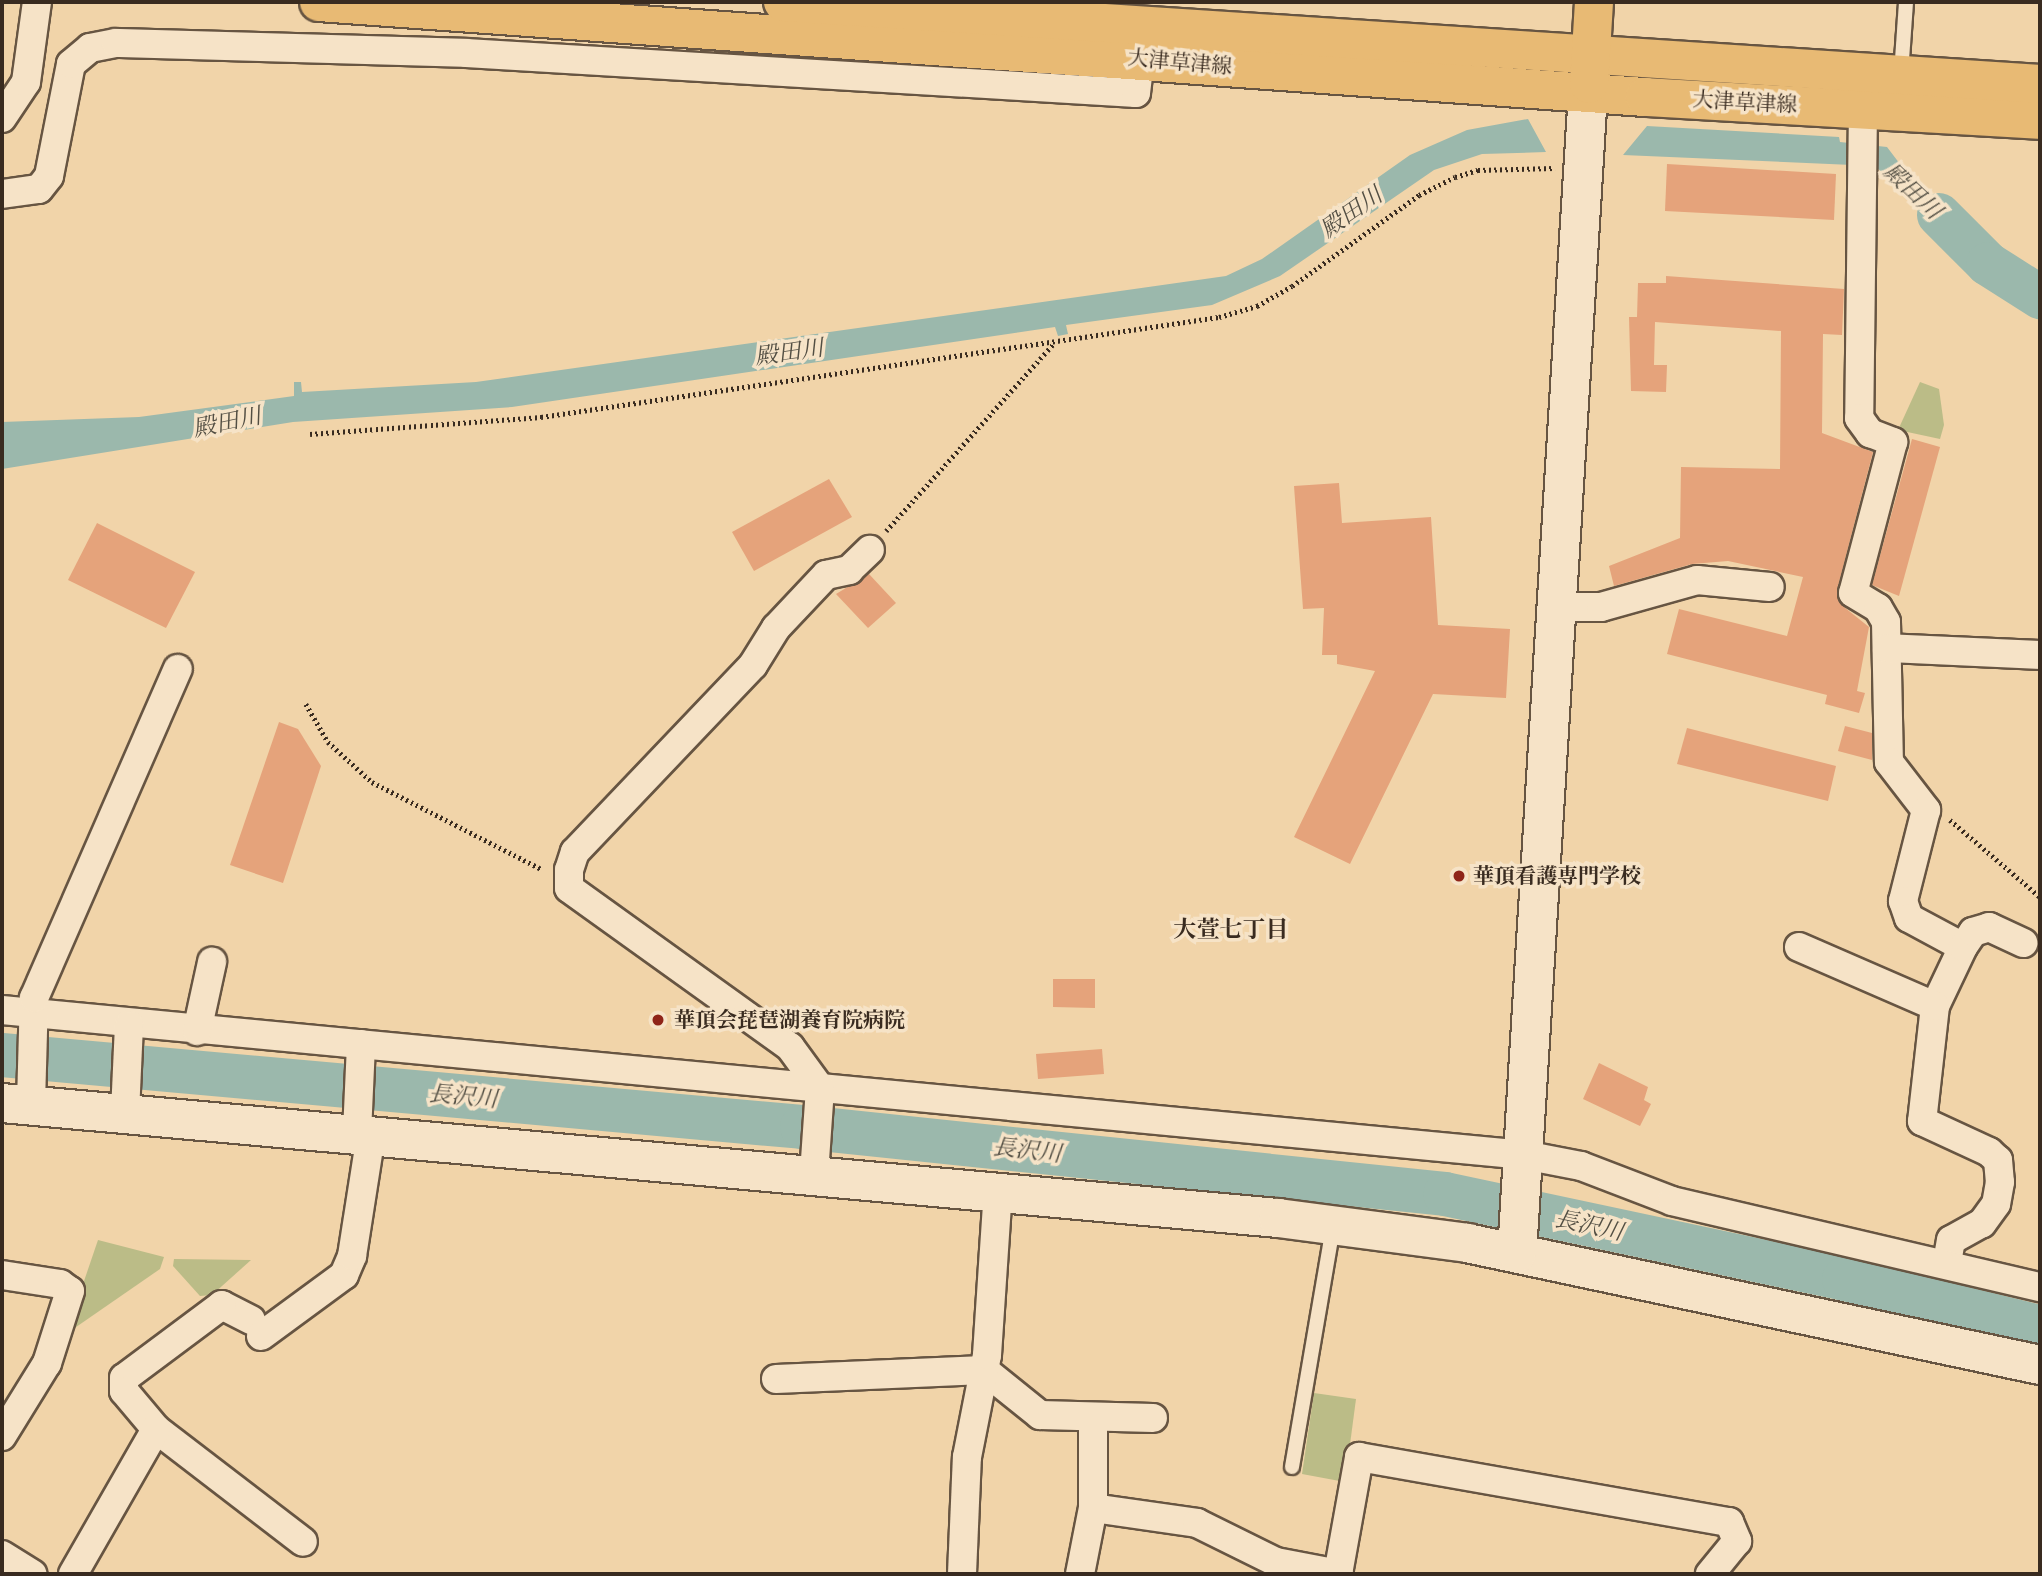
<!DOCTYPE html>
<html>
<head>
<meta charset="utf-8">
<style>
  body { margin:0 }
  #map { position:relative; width:2042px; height:1576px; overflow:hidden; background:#f1d4a9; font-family:"IM FELL Great Primer","Noto Serif JP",serif }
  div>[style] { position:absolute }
  .green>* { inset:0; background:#bbbc87 }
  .water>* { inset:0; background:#9bb8ac }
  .river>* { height:44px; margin:-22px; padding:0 22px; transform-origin:22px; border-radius:22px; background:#9bb8ac }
  .building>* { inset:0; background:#e5a37b }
  .path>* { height:4.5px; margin-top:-2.25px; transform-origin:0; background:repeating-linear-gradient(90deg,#392b20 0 2px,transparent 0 5.5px) }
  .roads { filter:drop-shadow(2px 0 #675542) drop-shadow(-2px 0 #675542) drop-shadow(0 2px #675542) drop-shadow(0 -2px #675542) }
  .lane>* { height:14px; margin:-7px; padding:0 7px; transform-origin:7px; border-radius:7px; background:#f6e3c7 }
  .street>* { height:28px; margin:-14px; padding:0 14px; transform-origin:14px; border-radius:14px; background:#f6e3c7 }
  .secondary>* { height:38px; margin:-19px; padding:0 19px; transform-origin:19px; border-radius:19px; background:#f6e3c7 }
  .primary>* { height:38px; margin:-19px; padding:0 19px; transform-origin:19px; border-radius:19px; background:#e8ba74 }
  .dots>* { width:19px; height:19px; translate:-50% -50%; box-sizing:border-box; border:4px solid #f6e3c7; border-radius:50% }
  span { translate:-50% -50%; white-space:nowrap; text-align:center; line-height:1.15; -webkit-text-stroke:7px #f6e3c7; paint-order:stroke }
  .street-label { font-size:21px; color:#392b20 }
  .poi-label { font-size:21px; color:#392b20; font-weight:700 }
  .left { translate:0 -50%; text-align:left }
  .water-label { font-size:23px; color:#524e43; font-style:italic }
  .neighbourhood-label { font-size:23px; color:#392b20; font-weight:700 }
  .frame { position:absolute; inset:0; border:4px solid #392b20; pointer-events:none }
</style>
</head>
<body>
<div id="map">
  <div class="green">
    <div style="clip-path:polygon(1920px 382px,1939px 389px,1944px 425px,1940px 439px,1898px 430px)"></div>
    <div style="clip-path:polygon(98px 1240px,164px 1257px,160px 1269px,66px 1334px)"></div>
    <div style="clip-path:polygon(174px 1259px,251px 1260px,212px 1295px,200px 1296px,173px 1266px)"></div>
    <div style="clip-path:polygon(1314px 1393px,1356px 1399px,1345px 1482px,1302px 1474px)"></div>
  </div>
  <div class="water">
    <div style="clip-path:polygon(1528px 119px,1546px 152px,1482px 154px,1434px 170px,1280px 276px,1212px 305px,1066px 325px,1068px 334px,1058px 336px,1055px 327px,512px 407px,293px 422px,2px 469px,2px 422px,139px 417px,294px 396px,294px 382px,301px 382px,302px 392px,476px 382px,1226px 276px,1262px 259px,1410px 155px,1467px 130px)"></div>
    <div style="clip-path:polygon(1647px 126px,1839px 137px,1840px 142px,1887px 147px,1919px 189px,1983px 255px,1978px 261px,1875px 166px,1623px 155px)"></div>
  </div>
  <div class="river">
    <div style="left:1939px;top:215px;width:69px;rotate:45deg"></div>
    <div style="left:1988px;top:264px;width:62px;rotate:32.4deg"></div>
    <div style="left:2px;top:1055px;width:803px;rotate:5.14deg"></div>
    <div style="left:802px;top:1127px;width:646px;rotate:5.95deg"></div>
    <div style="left:1445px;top:1194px;width:408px;rotate:12deg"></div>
    <div style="left:1844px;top:1279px;width:202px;rotate:13.8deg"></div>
  </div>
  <div class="building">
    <div style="clip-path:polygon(1667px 164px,1836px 174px,1834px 220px,1665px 211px)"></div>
    <div style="clip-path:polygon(1666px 276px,1844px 289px,1842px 335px,1823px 334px,1822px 433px,1873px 452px,1837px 590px,1844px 607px,1869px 627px,1857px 691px,1865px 693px,1859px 713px,1825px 704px,1827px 695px,1667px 654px,1679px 609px,1787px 636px,1803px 577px,1728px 561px,1692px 564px,1614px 586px,1609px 566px,1680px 538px,1681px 467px,1780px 469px,1781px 331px,1655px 322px,1654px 365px,1667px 365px,1666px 392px,1631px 391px,1629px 317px,1637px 317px,1638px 283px,1666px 283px)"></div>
    <div style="clip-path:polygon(1912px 439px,1940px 447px,1899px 596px,1872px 585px)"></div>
    <div style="clip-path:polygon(829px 479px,852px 517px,754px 571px,732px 532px)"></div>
    <div style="clip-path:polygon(1339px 483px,1342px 523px,1431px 517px,1438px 625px,1510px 629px,1506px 698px,1433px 694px,1350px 864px,1294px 837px,1375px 671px,1337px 664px,1337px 655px,1322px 655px,1324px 608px,1303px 609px,1294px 486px)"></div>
    <div style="clip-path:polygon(97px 523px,195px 572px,166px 628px,68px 580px)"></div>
    <div style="clip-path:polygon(869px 574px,896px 603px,868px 628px,836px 594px)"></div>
    <div style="clip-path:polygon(279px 722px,298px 729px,321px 766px,283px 883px,230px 865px)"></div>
    <div style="clip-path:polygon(1845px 726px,1872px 733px,1872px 760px,1838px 751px)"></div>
    <div style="clip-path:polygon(1687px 728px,1836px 766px,1828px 801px,1677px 764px)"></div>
    <div style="clip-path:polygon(1053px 979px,1095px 979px,1095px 1008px,1053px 1007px)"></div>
    <div style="clip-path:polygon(1102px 1049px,1104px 1074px,1038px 1079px,1036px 1054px)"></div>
    <div style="clip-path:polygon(1599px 1063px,1648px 1087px,1644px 1100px,1651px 1104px,1640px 1126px,1583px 1099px)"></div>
  </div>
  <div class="path">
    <div style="left:310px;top:434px;width:232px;rotate:-4.2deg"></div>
    <div style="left:541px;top:417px;width:685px;rotate:-8.39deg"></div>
    <div style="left:1219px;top:317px;width:40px;rotate:-16deg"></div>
    <div style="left:1257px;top:306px;width:40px;rotate:-29.7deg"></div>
    <div style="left:1292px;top:286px;width:156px;rotate:-35.6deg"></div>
    <div style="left:1419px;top:195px;width:40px;rotate:-26.6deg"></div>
    <div style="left:1455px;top:177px;width:24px;rotate:-17deg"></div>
    <div style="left:1478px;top:170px;width:77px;rotate:-1.5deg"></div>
    <div style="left:886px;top:531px;width:252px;rotate:-48.2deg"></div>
    <div style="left:306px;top:704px;width:44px;rotate:59.9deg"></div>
    <div style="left:328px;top:742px;width:59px;rotate:42.3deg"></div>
    <div style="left:372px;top:782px;width:192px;rotate:27.2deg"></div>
    <div style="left:1950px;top:820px;width:118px;rotate:40.5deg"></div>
  </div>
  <div class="roads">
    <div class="lane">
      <div style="left:1901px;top:74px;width:72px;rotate:-86deg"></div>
      <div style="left:1292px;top:1467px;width:243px;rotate:-80.3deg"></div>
    </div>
    <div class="street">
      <div style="left:1863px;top:108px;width:310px;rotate:90.7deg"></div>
      <div style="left:1859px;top:418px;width:19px;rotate:54deg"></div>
      <div style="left:1870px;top:433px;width:25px;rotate:21deg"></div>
      <div style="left:1893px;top:442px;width:156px;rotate:104.8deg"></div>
      <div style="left:1853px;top:593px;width:29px;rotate:31deg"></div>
      <div style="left:1878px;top:608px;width:16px;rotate:60deg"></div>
      <div style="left:1886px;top:622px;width:140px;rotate:88.8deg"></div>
      <div style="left:1889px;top:762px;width:61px;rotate:52.4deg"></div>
      <div style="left:1926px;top:810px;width:94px;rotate:104.2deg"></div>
      <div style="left:1903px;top:901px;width:18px;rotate:71deg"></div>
      <div style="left:1909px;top:918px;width:61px;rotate:28.2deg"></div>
      <div style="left:1963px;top:947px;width:65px;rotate:115.4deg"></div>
      <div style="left:1935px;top:1006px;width:116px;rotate:96.4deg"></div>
      <div style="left:1922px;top:1121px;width:74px;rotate:24.8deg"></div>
      <div style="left:1989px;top:1152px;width:12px;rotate:42deg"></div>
      <div style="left:1998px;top:1160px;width:22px;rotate:85deg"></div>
      <div style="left:2000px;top:1182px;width:22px;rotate:100deg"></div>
      <div style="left:1996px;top:1204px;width:24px;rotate:126deg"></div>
      <div style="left:1982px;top:1223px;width:35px;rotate:151deg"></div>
      <div style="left:1951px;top:1240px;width:23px;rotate:100deg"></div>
      <div style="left:2px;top:118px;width:43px;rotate:-56.3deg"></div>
      <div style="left:26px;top:82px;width:81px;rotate:-82.2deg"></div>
      <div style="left:2px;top:194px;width:37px;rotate:-8deg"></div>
      <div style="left:39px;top:189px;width:16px;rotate:-52deg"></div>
      <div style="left:49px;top:176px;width:114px;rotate:-78.9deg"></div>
      <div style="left:71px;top:64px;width:25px;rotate:-40deg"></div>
      <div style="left:90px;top:48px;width:26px;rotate:-11deg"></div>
      <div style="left:116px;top:43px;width:350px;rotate:1.6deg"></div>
      <div style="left:466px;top:53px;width:671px;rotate:3.42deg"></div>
      <div style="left:1136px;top:93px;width:51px;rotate:-83.3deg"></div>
      <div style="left:1557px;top:607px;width:44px"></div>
      <div style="left:1601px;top:607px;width:100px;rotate:-15.7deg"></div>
      <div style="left:1697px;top:580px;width:73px;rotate:5.5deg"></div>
      <div style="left:1887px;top:648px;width:153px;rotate:2.6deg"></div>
      <div style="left:1799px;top:947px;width:148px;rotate:23.5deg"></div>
      <div style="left:1963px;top:947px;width:18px;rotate:-56deg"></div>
      <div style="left:1973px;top:932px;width:17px;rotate:-17deg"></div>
      <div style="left:1989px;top:927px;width:38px;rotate:25deg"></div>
      <div style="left:2px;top:1010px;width:1529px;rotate:5.44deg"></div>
      <div style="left:1524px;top:1155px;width:58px;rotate:10.9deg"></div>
      <div style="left:1581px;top:1166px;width:97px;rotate:21deg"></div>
      <div style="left:1672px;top:1201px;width:378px;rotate:13.2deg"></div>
      <div style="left:197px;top:1031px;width:71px;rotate:-77.7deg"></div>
      <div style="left:31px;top:1103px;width:105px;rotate:-88.4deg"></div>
      <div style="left:34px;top:998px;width:359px;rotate:-66.4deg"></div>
      <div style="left:125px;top:1113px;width:88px;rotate:-87.4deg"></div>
      <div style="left:357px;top:1133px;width:89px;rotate:-87.4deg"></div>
      <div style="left:814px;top:1174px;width:86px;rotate:-86deg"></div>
      <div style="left:820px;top:1088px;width:51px;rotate:-126.2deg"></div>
      <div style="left:790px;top:1047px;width:272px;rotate:-144.3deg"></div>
      <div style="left:569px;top:888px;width:18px;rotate:-90deg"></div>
      <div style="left:569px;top:870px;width:19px;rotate:-72deg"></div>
      <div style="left:575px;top:852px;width:258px;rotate:-46.4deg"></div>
      <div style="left:753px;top:665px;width:44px;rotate:-58.1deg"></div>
      <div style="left:776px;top:628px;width:73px;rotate:-46.7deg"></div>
      <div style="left:826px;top:575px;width:24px;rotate:-12deg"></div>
      <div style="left:849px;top:570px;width:29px;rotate:-44deg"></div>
      <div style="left:2px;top:1275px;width:59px;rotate:8.8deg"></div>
      <div style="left:60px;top:1284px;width:12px;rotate:35deg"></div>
      <div style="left:70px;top:1291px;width:76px;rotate:107.7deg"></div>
      <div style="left:47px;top:1363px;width:86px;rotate:121.7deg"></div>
      <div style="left:251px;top:1320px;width:33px;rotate:-153deg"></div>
      <div style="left:222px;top:1305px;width:122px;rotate:143.3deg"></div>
      <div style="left:124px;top:1378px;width:13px;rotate:90deg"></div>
      <div style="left:124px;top:1391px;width:50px;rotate:49.9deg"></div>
      <div style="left:156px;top:1429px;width:185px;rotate:37.5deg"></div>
      <div style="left:261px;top:1336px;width:103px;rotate:-36.3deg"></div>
      <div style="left:344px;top:1275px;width:21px;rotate:-67deg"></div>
      <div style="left:352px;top:1256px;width:123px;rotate:-81.1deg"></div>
      <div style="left:776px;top:1379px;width:208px;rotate:-2.5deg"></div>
      <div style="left:984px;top:1370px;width:72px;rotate:38.8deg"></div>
      <div style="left:1040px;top:1415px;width:113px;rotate:1.5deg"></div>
      <div style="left:1093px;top:1508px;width:105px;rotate:8.2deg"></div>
      <div style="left:1197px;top:1523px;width:88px;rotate:26.3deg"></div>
      <div style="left:1276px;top:1562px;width:64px;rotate:10.8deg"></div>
      <div style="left:2px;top:1555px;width:36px;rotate:32deg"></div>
      <div style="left:73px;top:1574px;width:167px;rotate:-60.2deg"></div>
      <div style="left:962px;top:1574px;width:117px;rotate:-87.6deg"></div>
      <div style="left:967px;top:1457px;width:104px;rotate:-78.9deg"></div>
      <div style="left:987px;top:1355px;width:164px;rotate:-86.2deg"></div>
      <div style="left:1080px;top:1574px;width:67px;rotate:-78.9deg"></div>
      <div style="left:1093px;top:1508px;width:91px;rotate:-90deg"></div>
      <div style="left:1338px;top:1574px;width:119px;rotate:-79.8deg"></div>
      <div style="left:1359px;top:1457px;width:376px;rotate:10deg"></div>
      <div style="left:1729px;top:1522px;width:21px;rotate:67deg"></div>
      <div style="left:1737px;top:1541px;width:43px;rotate:129.3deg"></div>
    </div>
    <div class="secondary">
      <div style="left:2px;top:1103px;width:1281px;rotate:5.15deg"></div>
      <div style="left:1278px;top:1218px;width:191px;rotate:7.5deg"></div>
      <div style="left:1467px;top:1243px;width:586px;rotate:12.02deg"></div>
      <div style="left:1517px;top:1253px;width:1162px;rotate:-86.5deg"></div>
    </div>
    <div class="primary">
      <div style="left:319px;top:2px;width:1329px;rotate:4.1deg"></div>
      <div style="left:1645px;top:97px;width:396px;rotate:3.3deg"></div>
      <div style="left:783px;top:2px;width:1260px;rotate:3.73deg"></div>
      <div style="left:1589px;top:84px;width:82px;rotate:-86.5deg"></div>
    </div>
  </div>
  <div class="dots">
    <div style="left:1459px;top:876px;background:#8f2418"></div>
    <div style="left:658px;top:1020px;background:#8f2418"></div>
  </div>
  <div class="street-label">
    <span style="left:1180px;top:62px;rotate:5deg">大津草津線</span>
    <span style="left:1745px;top:102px;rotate:3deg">大津草津線</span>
  </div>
  <div class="poi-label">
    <span class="left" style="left:1473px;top:876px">華頂看護専門学校</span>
    <span class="left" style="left:674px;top:1020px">華頂会琵琶湖養育院病院</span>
  </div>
  <div class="water-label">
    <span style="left:1913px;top:191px;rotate:43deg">殿田川</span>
    <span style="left:1351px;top:212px;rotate:-35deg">殿田川</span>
    <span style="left:789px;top:352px;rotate:-8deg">殿田川</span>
    <span style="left:227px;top:422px;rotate:-12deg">殿田川</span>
    <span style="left:463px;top:1096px;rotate:5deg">長沢川</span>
    <span style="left:1027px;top:1150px;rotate:6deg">長沢川</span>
    <span style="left:1589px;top:1225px;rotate:12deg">長沢川</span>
  </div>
  <div class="neighbourhood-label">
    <span style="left:1231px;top:929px">大萱七丁目</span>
  </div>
  <div class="frame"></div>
</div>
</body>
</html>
